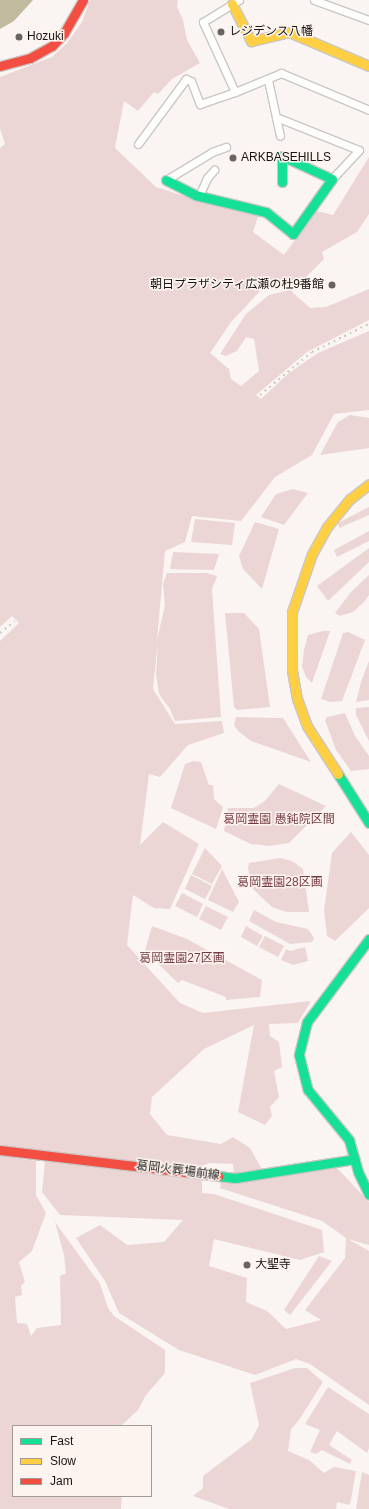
<!DOCTYPE html>
<html>
<head>
<meta charset="utf-8">
<style>
  body { margin:0 }
  #map { position:relative; width:369px; height:1509px; overflow:hidden; background:#faf5f2; font-family:Helvetica,"Noto Sans JP",sans-serif }
  div>[style] { position:absolute }
  .green>* { inset:0; background:#ecd5d5 }
  .water>* { inset:0; background:#c1ba9f }
  .roads { filter:drop-shadow(1px 0 #cac7c4) drop-shadow(-1px 0 #cac7c4) drop-shadow(0 1px #cac7c4) drop-shadow(0 -1px #cac7c4) }
  .street>* { height:7px; margin:-3.5px; padding:0 3.5px; transform-origin:3.5px; border-radius:3.5px; background:#fefefd }
  .fast>* { height:9px; margin:-4.5px; padding:0 4.5px; transform-origin:4.5px; border-radius:4.5px; background:#16e098 }
  .slow>* { height:9px; margin:-4.5px; padding:0 4.5px; transform-origin:4.5px; border-radius:4.5px; background:#ffcf43 }
  .jam>* { height:9px; margin:-4.5px; padding:0 4.5px; transform-origin:4.5px; border-radius:4.5px; background:#f24e42 }
  .rail>* { height:2px; margin-top:-1px; transform-origin:0; background:repeating-linear-gradient(90deg,#cbcac9 0 2px,transparent 0 6px) }
  .dots>* { width:11px; height:11px; translate:-50% -50%; box-sizing:border-box; border:2px solid #fdf4ef; border-radius:50% }
  span { translate:-50% -50%; white-space:nowrap; text-align:center; line-height:1.15; -webkit-text-stroke:3px #fdf4ef; paint-order:stroke }
  .poi-label { font-size:12px; color:#161412 }
  .left { translate:0 -50%; text-align:left }
  .right { translate:-100% -50%; text-align:right }
  .park-label { font-size:12px; color:#753b41 }
  .street-label { font-size:12px; color:#161412 }
  .legend { position:absolute; left:12px; top:1425px; width:140px; height:72px; box-sizing:border-box; background:#fdf4ef; border:1px solid #a19a97; margin:0; padding:5px 7px; list-style:none; font-size:12px; color:#161412 }
  .legend li { display:flex; align-items:center; gap:8px; height:20px }
  .legend b { width:20px; border:1px solid #a19a97 }
</style>
</head>
<body>
<div id="map">
  <div class="green">
    <div style="clip-path:polygon(90px 0,178px 0,177px 7px,183px 20px,187px 40px,200px 63px,172px 79px,158px 94px,154px 92px,138px 111px,124px 101px,115px 148px,156px 187px,206px 203px,259px 213px,253px 232px,284px 255px,316px 211px,333px 215px,369px 157px,369px 214px,357px 232px,322px 252px,324px 259px,301px 282px,276px 280px,262px 289px,231px 322px,210px 353px,229px 369px,231px 379px,241px 386px,259px 371px,254px 339px,246px 337px,237px 351px,226px 356px,220px 354px,246px 314px,269px 295px,290px 290px,310px 308px,326px 307px,369px 289px,369px 320px,307px 352px,256px 395px,261px 399px,289px 373px,318px 353px,369px 331px,369px 410px,334px 414px,312px 455px,275px 477px,241px 521px,192px 516px,185px 542px,165px 551px,157px 640px,165px 605px,163px 584px,167px 573px,207px 573px,217px 576px,212px 589px,221px 717px,175px 721px,170px 709px,159px 694px,156px 675px,158px 641px,153px 689px,175px 724px,222px 721px,224px 733px,188px 745px,160px 777px,149px 774px,140px 845px,163px 822px,199px 844px,170px 909px,154px 908px,133px 895px,127px 945px,180px 1003px,203px 1013px,311px 1001px,298px 1023px,269px 1024px,270px 1036px,279px 1042px,282px 1067px,274px 1071px,279px 1097px,270px 1107px,272px 1116px,265px 1125px,238px 1112px,254px 1025px,204px 1049px,152px 1097px,150px 1114px,167px 1135px,221px 1144px,233px 1137px,250px 1148px,263px 1171px,234px 1174px,233px 1164px,209px 1163px,193px 1170px,0 1147px,0 641px,19px 623px,12px 616px,0 627px,0 148px,5px 144px,0 128px,0 77px,52px 57px,67px 43px,82px 22px)"></div>
    <div style="clip-path:polygon(350px 415px,369px 418px,369px 448px,320px 455px,338px 422px)"></div>
    <div style="clip-path:polygon(293px 489px,308px 493px,284px 525px,261px 517px,276px 494px)"></div>
    <div style="clip-path:polygon(369px 507px,369px 515px,339px 528px,338px 523px)"></div>
    <div style="clip-path:polygon(195px 519px,235px 523px,232px 545px,191px 542px)"></div>
    <div style="clip-path:polygon(255px 522px,279px 529px,262px 589px,243px 569px,239px 556px)"></div>
    <div style="clip-path:polygon(369px 531px,369px 541px,337px 557px,334px 550px)"></div>
    <div style="clip-path:polygon(369px 548px,369px 562px,328px 601px,317px 586px)"></div>
    <div style="clip-path:polygon(173px 552px,219px 554px,214px 570px,170px 569px)"></div>
    <div style="clip-path:polygon(369px 575px,369px 595px,364px 602px,353px 612px,340px 616px,335px 613px,351px 592px)"></div>
    <div style="clip-path:polygon(225px 613px,244px 613px,259px 629px,270px 707px,237px 710px,234px 707px)"></div>
    <div style="clip-path:polygon(323px 631px,330px 631px,312px 683px,306px 677px,302px 666px,304px 650px,308px 635px)"></div>
    <div style="clip-path:polygon(348px 632px,365px 640px,342px 701px,330px 702px,321px 699px,343px 633px)"></div>
    <div style="clip-path:polygon(369px 661px,369px 700px,356px 702px,361px 682px)"></div>
    <div style="clip-path:polygon(369px 707px,369px 741px,356px 715px,356px 708px)"></div>
    <div style="clip-path:polygon(345px 713px,355px 736px,369px 756px,369px 769px,351px 771px,336px 750px,325px 720px,327px 717px)"></div>
    <div style="clip-path:polygon(236px 717px,283px 718px,311px 762px,251px 741px,238px 731px,234px 725px)"></div>
    <div style="clip-path:polygon(193px 761px,201px 762px,209px 785px,213px 785px,214px 799px,223px 807px,216px 829px,171px 808px,185px 764px)"></div>
    <div style="clip-path:polygon(279px 784px,326px 806px,289px 843px,269px 846px,251px 844px,224px 831px,228px 808px,254px 808px,265px 801px)"></div>
    <div style="clip-path:polygon(351px 832px,369px 855px,369px 908px,335px 941px,327px 936px,324px 910px,332px 853px)"></div>
    <div style="clip-path:polygon(205px 848px,222px 866px,212px 884px,192px 874px)"></div>
    <div style="clip-path:polygon(280px 858px,292px 861px,303px 869px,309px 912px,286px 912px,272px 907px,253px 889px,248px 869px,249px 863px)"></div>
    <div style="clip-path:polygon(222px 869px,239px 902px,233px 912px,208px 900px)"></div>
    <div style="clip-path:polygon(191px 875px,212px 886px,205px 899px,185px 889px)"></div>
    <div style="clip-path:polygon(182px 893px,203px 904px,197px 917px,175px 906px)"></div>
    <div style="clip-path:polygon(206px 906px,228px 917px,221px 930px,199px 919px)"></div>
    <div style="clip-path:polygon(254px 910px,276px 922px,308px 929px,314px 938px,312px 942px,290px 944px,249px 921px)"></div>
    <div style="clip-path:polygon(152px 926px,187px 939px,262px 980px,260px 997px,226px 1000px,226px 997px,182px 980px,178px 983px,145px 951px)"></div>
    <div style="clip-path:polygon(246px 926px,263px 936px,257px 946px,241px 937px)"></div>
    <div style="clip-path:polygon(265px 936px,284px 946px,278px 957px,259px 947px)"></div>
    <div style="clip-path:polygon(305px 947px,308px 961px,293px 965px,281px 960px,286px 949px,290px 951px)"></div>
    <div style="clip-path:polygon(0 1156px,36px 1161px,36px 1195px,46px 1213px,32px 1251px,19px 1262px,25px 1282px,21px 1286px,22px 1295px,15px 1297px,17px 1323px,27px 1324px,31px 1336px,37px 1328px,61px 1325px,60px 1276px,66px 1273px,64px 1255px,55px 1222px,100px 1284px,108px 1308px,114px 1316px,165px 1350px,165px 1373px,146px 1395px,138px 1410px,121px 1426px,13px 1426px,13px 1496px,122px 1496px,121px 1509px,0 1509px)"></div>
    <div style="clip-path:polygon(45px 1161px,202px 1179px,202px 1193px,214px 1194px,322px 1230px,324px 1252px,300px 1260px,214px 1239px,209px 1266px,247px 1278px,246px 1302px,267px 1311px,286px 1329px,321px 1320px,305px 1310px,345px 1258px,346px 1238px,322px 1221px,220px 1188px,221px 1183px,226px 1180px,244px 1181px,336px 1167px,369px 1202px,369px 1245px,348px 1239px,369px 1251px,369px 1405px,310px 1364px,296px 1359px,255px 1375px,179px 1350px,119px 1313px,105px 1281px,76px 1238px,100px 1225px,127px 1245px,164px 1242px,183px 1220px,60px 1215px,42px 1192px)"></div>
    <div style="clip-path:polygon(319px 1256px,332px 1261px,290px 1315px,284px 1310px)"></div>
    <div style="clip-path:polygon(295px 1368px,307px 1368px,323px 1382px,299px 1420px,291px 1429px,288px 1451px,309px 1460px,324px 1473px,334px 1467px,356px 1471px,350px 1505px,337px 1502px,336px 1509px,229px 1509px,193px 1496px,203px 1488px,203px 1476px,252px 1439px,259px 1425px,250px 1383px)"></div>
    <div style="clip-path:polygon(328px 1387px,369px 1414px,369px 1448px,367px 1453px,337px 1431px,329px 1445px,352px 1460px,350px 1464px,322px 1450px,316px 1454px,310px 1452px,320px 1430px,305px 1424px)"></div>
    <div style="clip-path:polygon(362px 1472px,369px 1475px,369px 1509px,356px 1509px)"></div>
  </div>
  <div class="water">
    <div style="clip-path:polygon(0 0,33px 0,14px 21px,0 29px)"></div>
  </div>
  <div class="roads">
    <div class="street">
      <div style="left:239px;top:0;width:42px;rotate:148.6deg"></div>
      <div style="left:203px;top:22px;width:77px;rotate:65.4deg"></div>
      <div style="left:235px;top:92px;width:50px;rotate:-22.4deg"></div>
      <div style="left:281px;top:73px;width:95px;rotate:22.8deg"></div>
      <div style="left:314px;top:0;width:59px;rotate:20deg"></div>
      <div style="left:268px;top:80px;width:57px;rotate:77.9deg"></div>
      <div style="left:276px;top:117px;width:89px;rotate:21.7deg"></div>
      <div style="left:359px;top:150px;width:40px;rotate:133deg"></div>
      <div style="left:138px;top:144px;width:81px;rotate:-53.6deg"></div>
      <div style="left:186px;top:79px;width:5px;rotate:22deg"></div>
      <div style="left:191px;top:81px;width:25px;rotate:69deg"></div>
      <div style="left:200px;top:104px;width:37px;rotate:-19deg"></div>
      <div style="left:166px;top:180px;width:54px;rotate:-31.3deg"></div>
      <div style="left:212px;top:152px;width:15px;rotate:-20deg"></div>
      <div style="left:199px;top:196px;width:20px;rotate:-66deg"></div>
      <div style="left:207px;top:178px;width:11px;rotate:-49deg"></div>
    </div>
    <div class="fast">
      <div style="left:166px;top:180px;width:33px;rotate:27deg"></div>
      <div style="left:195px;top:195px;width:73px;rotate:13.5deg"></div>
      <div style="left:266px;top:212px;width:35px;rotate:39deg"></div>
      <div style="left:293px;top:234px;width:67px;rotate:-54.7deg"></div>
      <div style="left:332px;top:179px;width:55px;rotate:-155.3deg"></div>
      <div style="left:282px;top:156px;width:26px;rotate:90deg"></div>
      <div style="left:338px;top:774px;width:58px;rotate:57.7deg"></div>
      <div style="left:369px;top:939px;width:104px;rotate:126.8deg"></div>
      <div style="left:307px;top:1022px;width:34px;rotate:104deg"></div>
      <div style="left:299px;top:1055px;width:36px;rotate:76deg"></div>
      <div style="left:308px;top:1090px;width:65px;rotate:50.6deg"></div>
      <div style="left:349px;top:1140px;width:33px;rotate:74deg"></div>
      <div style="left:358px;top:1172px;width:25px;rotate:64deg"></div>
      <div style="left:218px;top:1176px;width:17px;rotate:7deg"></div>
      <div style="left:235px;top:1178px;width:121px;rotate:-9deg"></div>
    </div>
    <div class="slow">
      <div style="left:232px;top:4px;width:42px;rotate:62.8deg"></div>
      <div style="left:251px;top:41px;width:39px;rotate:-13deg"></div>
      <div style="left:289px;top:32px;width:87px;rotate:23deg"></div>
      <div style="left:338px;top:774px;width:57px;rotate:-122.9deg"></div>
      <div style="left:307px;top:726px;width:29px;rotate:-110deg"></div>
      <div style="left:297px;top:699px;width:29px;rotate:-100deg"></div>
      <div style="left:292px;top:670px;width:58px;rotate:-90deg"></div>
      <div style="left:292px;top:612px;width:61px;rotate:-71deg"></div>
      <div style="left:312px;top:554px;width:31px;rotate:-61deg"></div>
      <div style="left:327px;top:527px;width:36px;rotate:-51deg"></div>
      <div style="left:350px;top:499px;width:24px;rotate:-38deg"></div>
    </div>
    <div class="jam">
      <div style="left:0;top:66px;width:31px;rotate:-15deg"></div>
      <div style="left:30px;top:58px;width:25px;rotate:-29deg"></div>
      <div style="left:52px;top:46px;width:18px;rotate:-47deg"></div>
      <div style="left:64px;top:33px;width:38px;rotate:-60deg"></div>
      <div style="left:0;top:1150px;width:220px;rotate:6.8deg"></div>
    </div>
  </div>
  <div class="rail">
    <div style="left:260px;top:395px;width:67px;rotate:-39.6deg"></div>
    <div style="left:312px;top:352px;width:64px;rotate:-26.2deg"></div>
    <div style="left:0;top:633px;width:19px;rotate:-39deg"></div>
  </div>
  <div class="dots">
    <div style="left:221px;top:32px;background:#666360"></div>
    <div style="left:19px;top:37px;background:#666360"></div>
    <div style="left:233px;top:158px;background:#666360"></div>
    <div style="left:332px;top:285px;background:#666360"></div>
    <div style="left:247px;top:1265px;background:#666360"></div>
  </div>
  <div class="poi-label">
    <span class="left" style="left:229px;top:32px">レジデンス八幡</span>
    <span class="left" style="left:27px;top:37px">Hozuki</span>
    <span class="left" style="left:241px;top:158px">ARKBASEHILLS</span>
    <span class="right" style="left:324px;top:285px">朝日プラザシティ広瀬の杜9番館</span>
    <span class="left" style="left:255px;top:1265px">大聖寺</span>
  </div>
  <div class="park-label">
    <span style="left:279px;top:820px">葛岡霊園 愚鈍院区間</span>
    <span style="left:280px;top:883px">葛岡霊園28区画</span>
    <span style="left:182px;top:959px">葛岡霊園27区画</span>
  </div>
  <div class="street-label">
    <span style="left:178px;top:1171px;rotate:7deg">葛岡火葬場前線</span>
  </div>
  <ul class="legend">
  <li><b style="height:5px;background:#16e098"></b>Fast</li>
  <li><b style="height:5px;background:#ffcf43"></b>Slow</li>
  <li><b style="height:5px;background:#f24e42"></b>Jam</li>
  </ul>
</div>
</body>
</html>
